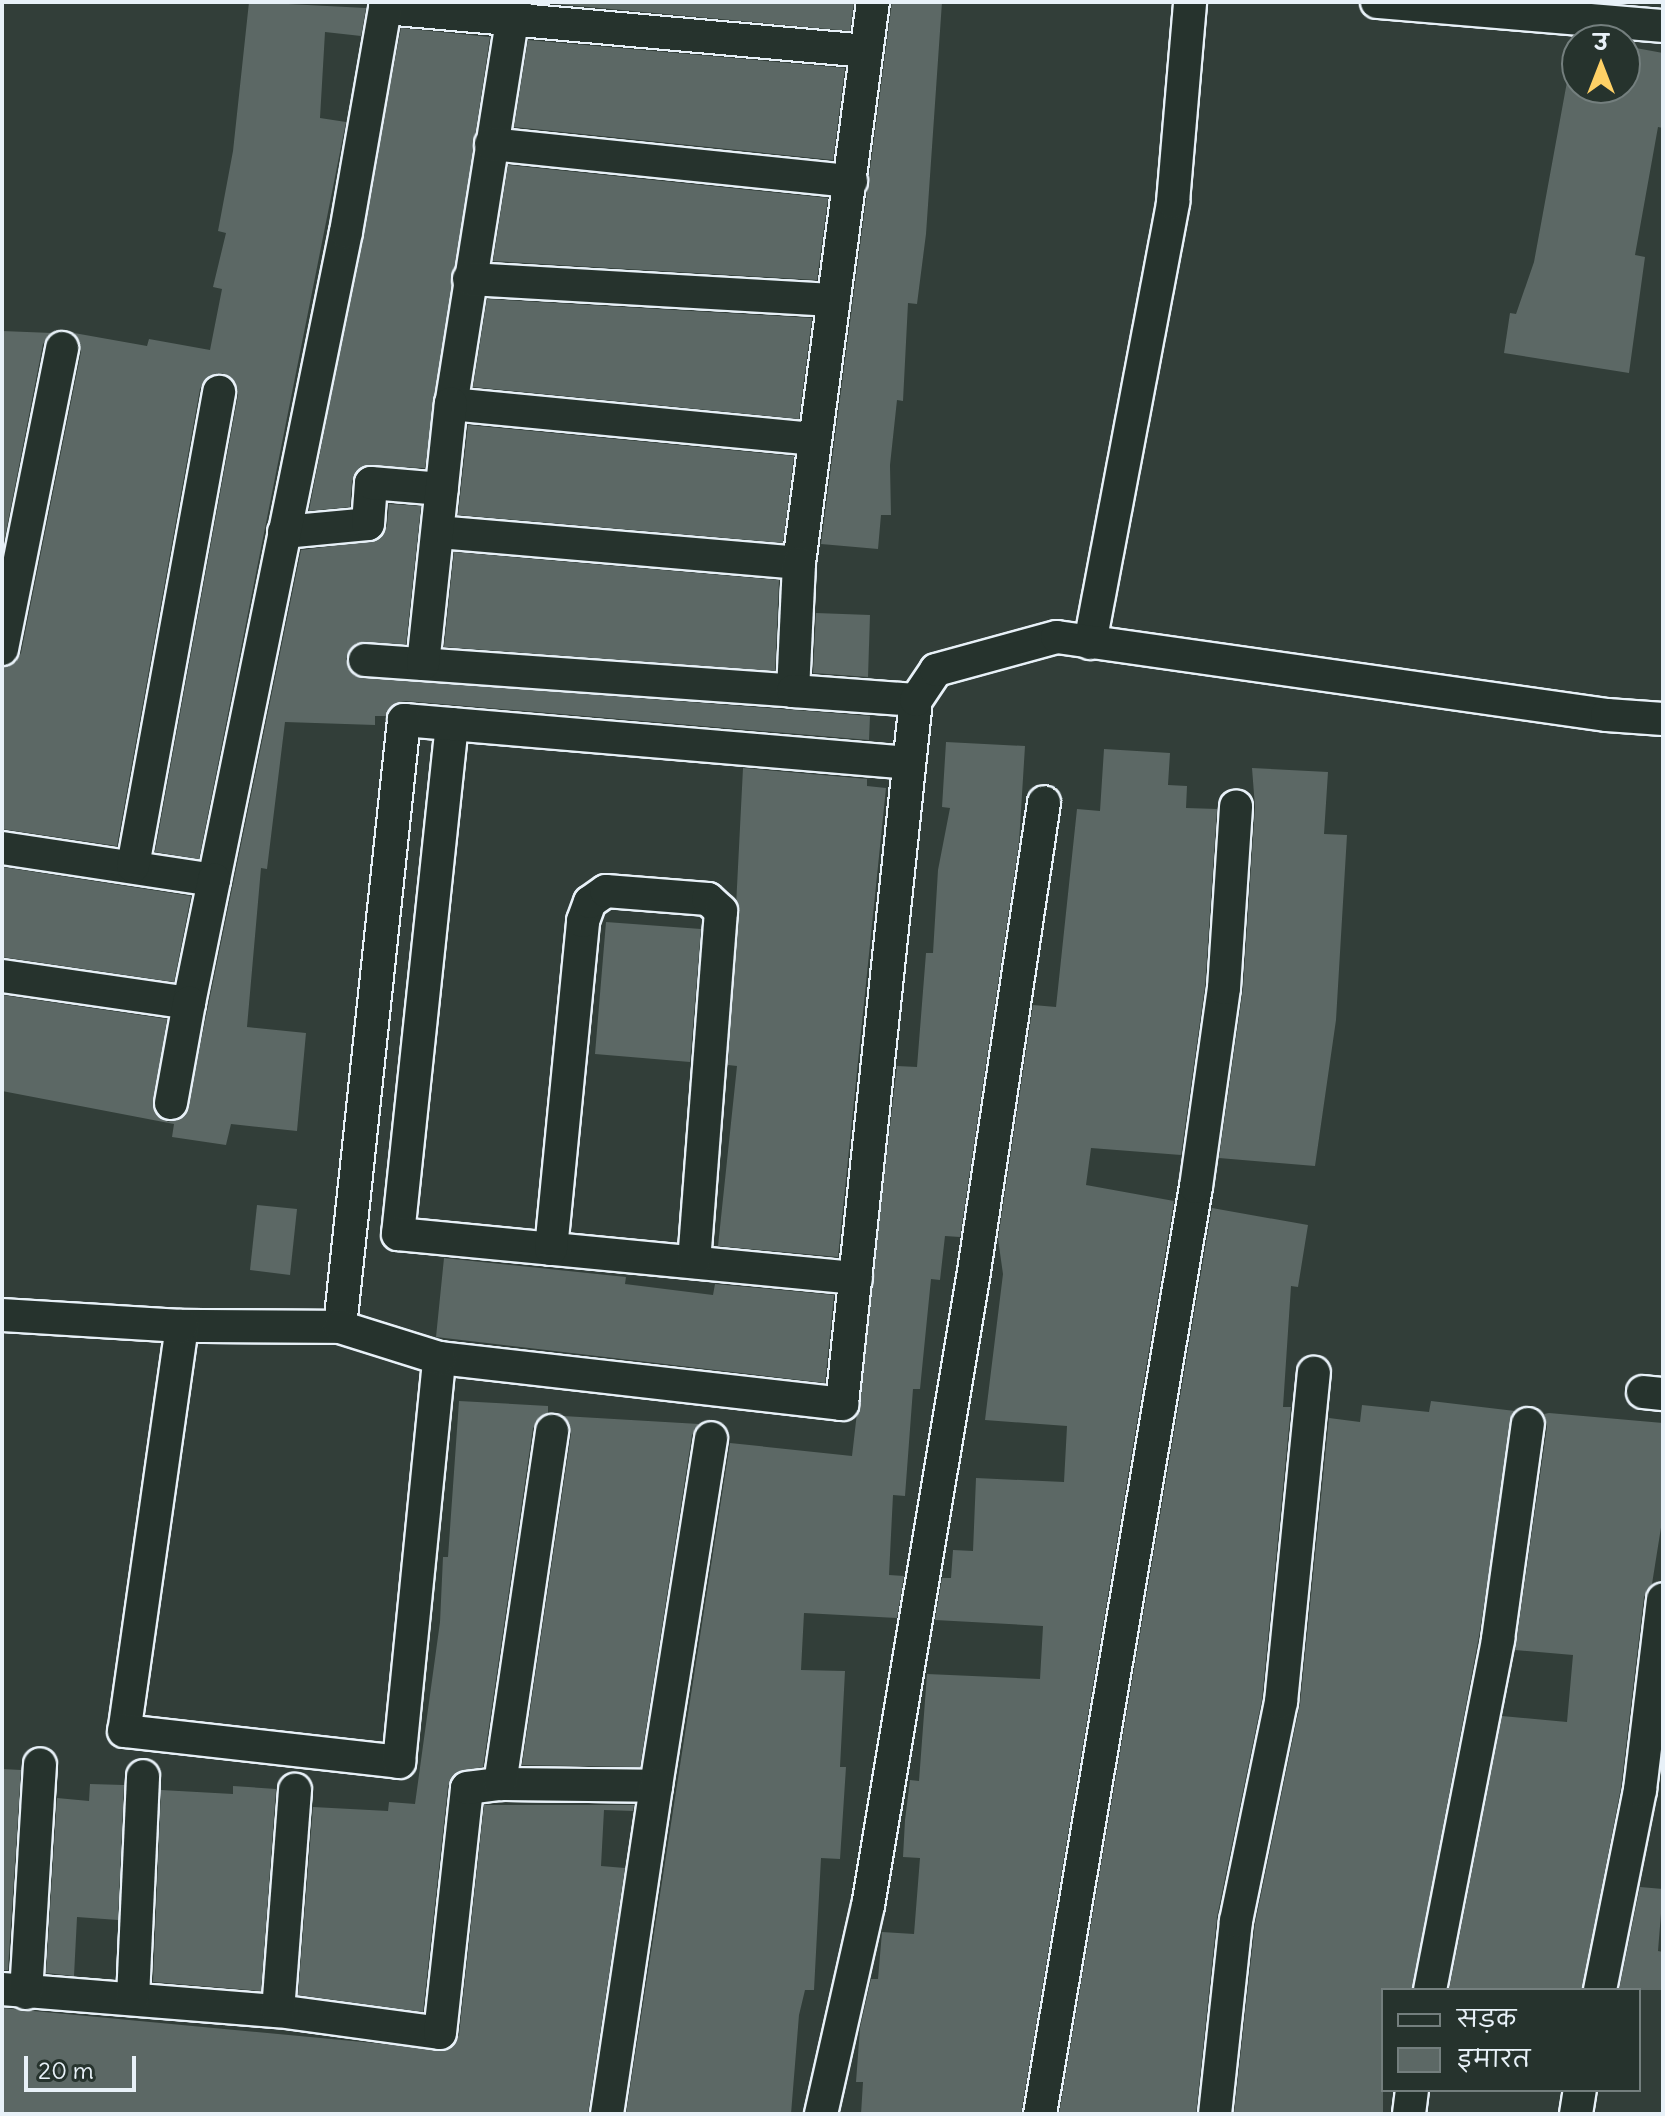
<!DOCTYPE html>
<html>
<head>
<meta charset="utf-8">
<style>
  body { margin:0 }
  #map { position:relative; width:1665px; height:2116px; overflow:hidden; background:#323e39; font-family:Delius,"Playpen Sans Deva",sans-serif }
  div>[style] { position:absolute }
  .building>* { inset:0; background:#5c6865 }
  .roads { filter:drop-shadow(2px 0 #e8f1f8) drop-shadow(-2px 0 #e8f1f8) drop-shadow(0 2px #e8f1f8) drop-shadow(0 -2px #e8f1f8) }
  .street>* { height:32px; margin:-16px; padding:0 16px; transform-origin:16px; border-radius:16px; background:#26332d }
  span { translate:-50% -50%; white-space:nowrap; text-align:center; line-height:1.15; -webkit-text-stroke:7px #26332d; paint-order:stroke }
  .frame { position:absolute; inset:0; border:4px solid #e8f1f8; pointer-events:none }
  .legend { position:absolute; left:1381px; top:1988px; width:260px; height:104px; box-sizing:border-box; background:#26332d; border:2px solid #747f7e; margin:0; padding:10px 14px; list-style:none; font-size:24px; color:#e8f1f8 }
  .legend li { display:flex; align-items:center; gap:16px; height:40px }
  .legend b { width:40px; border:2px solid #747f7e }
  .north { position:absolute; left:1561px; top:24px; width:80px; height:80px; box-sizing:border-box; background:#26332d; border:2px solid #747f7e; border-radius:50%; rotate:0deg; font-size:22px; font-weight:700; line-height:32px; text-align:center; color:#e8f1f8 }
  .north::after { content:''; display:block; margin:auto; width:28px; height:36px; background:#ffd166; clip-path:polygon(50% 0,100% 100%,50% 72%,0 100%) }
  .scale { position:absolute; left:24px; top:2056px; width:112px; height:36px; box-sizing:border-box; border:4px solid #e8f1f8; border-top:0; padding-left:10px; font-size:24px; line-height:28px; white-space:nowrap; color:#e8f1f8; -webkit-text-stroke:6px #26332d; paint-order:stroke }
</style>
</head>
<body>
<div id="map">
  <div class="building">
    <div style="clip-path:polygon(249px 2px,366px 8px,361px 36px,325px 32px,320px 118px,346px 122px,199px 859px,155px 852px,238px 395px,232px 378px,222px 373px,205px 379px,200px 389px,117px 846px,2px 829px,2px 668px,16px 662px,21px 653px,81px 352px,74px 333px,147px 346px,149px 339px,210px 350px,222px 289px,213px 287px,226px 233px,218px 231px,233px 151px)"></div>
    <div style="clip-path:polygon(534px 2px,854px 2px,850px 31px)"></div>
    <div style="clip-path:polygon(892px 2px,942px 2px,926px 234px,917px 304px,908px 303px,903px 401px,897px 400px,890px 465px,891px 515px,881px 515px,878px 549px,821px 544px)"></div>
    <div style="clip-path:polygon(401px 28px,490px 37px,425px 468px,364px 466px,352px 481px,350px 507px,309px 511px)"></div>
    <div style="clip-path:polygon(1575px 38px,1595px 40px,1577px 40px,1577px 88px,1625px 88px,1625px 46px,1663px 53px,1663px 128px,1658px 127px,1635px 255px,1645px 257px,1629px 373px,1504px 353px,1510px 313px,1516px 314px,1534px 262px)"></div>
    <div style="clip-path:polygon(528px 40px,845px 68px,833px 160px,514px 127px)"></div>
    <div style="clip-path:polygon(508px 165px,828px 198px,817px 280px,493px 261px)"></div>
    <div style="clip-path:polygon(487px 299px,812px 318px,799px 419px,473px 387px)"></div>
    <div style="clip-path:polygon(2px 331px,52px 333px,43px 344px,2px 552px)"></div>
    <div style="clip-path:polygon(468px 425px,794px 456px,783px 543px,458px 515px)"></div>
    <div style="clip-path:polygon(389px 504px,421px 506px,406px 644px,356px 643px,346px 659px,355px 676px,870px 716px,869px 740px,406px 701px,395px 703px,386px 716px,375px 716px,375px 725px,285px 722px,267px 869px,261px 868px,247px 1027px,306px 1033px,297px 1131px,231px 1124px,226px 1145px,172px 1137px,174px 1124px,2px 1091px,2px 995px,167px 1019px,153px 1109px,168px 1122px,186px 1115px,301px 550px,378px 540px,387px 526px)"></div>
    <div style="clip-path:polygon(454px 552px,779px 580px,775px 671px,444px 647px)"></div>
    <div style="clip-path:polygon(816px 613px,870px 615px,868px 677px,813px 673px)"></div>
    <div style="clip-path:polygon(946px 742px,1025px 746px,1019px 843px,960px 1237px,945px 1236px,940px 1280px,931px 1279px,920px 1389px,913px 1389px,905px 1496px,893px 1495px,889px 1575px,904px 1576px,897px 1618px,804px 1613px,801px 1670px,845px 1671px,840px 1767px,846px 1767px,840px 1859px,821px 1858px,814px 1990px,805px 1990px,799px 2015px,791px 2114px,626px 2114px,730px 1443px,852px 1456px,897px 1066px,917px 1067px,926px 953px,933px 953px,938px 870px,950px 808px,942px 807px)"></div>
    <div style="clip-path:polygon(1104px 749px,1170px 753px,1168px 785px,1187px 786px,1186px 808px,1217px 809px,1205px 986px,1181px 1155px,1091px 1148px,1086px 1185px,1174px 1201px,1021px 2114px,861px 2114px,863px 2082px,856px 2082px,860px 2028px,871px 1979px,878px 1979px,882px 1932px,914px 1934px,920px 1858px,903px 1857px,905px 1820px,910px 1780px,919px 1781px,927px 1674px,1040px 1679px,1043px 1626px,935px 1620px,942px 1578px,951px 1578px,953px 1550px,973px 1551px,976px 1478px,1064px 1482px,1067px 1426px,985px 1420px,1003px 1274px,998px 1239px,1033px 1005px,1056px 1007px,1077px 809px,1100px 811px)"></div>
    <div style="clip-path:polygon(743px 768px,867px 779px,867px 786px,886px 788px,838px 1257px,718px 1246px,737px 1066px,728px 1065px)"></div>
    <div style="clip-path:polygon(1252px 768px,1328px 772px,1324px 834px,1347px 835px,1336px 1020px,1315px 1166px,1219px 1158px,1243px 989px,1255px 807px)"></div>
    <div style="clip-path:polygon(2px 867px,191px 896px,174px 982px,2px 957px)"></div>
    <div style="clip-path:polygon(606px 922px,701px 929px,690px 1062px,595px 1054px)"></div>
    <div style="clip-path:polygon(257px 1205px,297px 1209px,290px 1275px,250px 1270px)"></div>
    <div style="clip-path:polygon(1212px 1208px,1308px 1225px,1298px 1287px,1291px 1286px,1283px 1407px,1291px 1407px,1262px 1699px,1217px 1917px,1196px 2114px,1059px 2114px)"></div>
    <div style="clip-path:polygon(444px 1258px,626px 1277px,625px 1284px,713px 1295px,715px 1284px,834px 1295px,825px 1383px,436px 1337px)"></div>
    <div style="clip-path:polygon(459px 1401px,548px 1406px,548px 1413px,533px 1428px,483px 1767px,457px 1772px,448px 1786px,423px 2012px,298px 1995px,313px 1807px,388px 1811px,389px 1802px,415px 1804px,440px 1622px,443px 1557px,448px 1557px)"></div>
    <div style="clip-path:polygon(1431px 1401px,1515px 1411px,1479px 1636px,1412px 1990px,1383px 1990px,1383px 2114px,1234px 2114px,1255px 1924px,1300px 1704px,1329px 1418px,1360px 1422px,1362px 1405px,1429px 1412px)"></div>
    <div style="clip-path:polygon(1549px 1413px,1663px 1423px,1663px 1515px,1652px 1584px,1644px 1597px,1621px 1787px,1582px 1990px,1449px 1990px,1502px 1716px,1567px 1722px,1573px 1655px,1515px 1650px,1547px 1427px,1544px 1414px)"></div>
    <div style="clip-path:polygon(563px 1416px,699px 1424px,692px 1435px,640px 1767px,522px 1765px,571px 1434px)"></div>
    <div style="clip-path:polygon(2px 1769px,21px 1770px,8px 1970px,2px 1970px)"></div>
    <div style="clip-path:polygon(90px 1784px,124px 1785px,118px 1920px,77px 1917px,74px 1976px,46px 1973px,57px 1798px,89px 1801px)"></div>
    <div style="clip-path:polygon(233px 1786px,276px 1789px,261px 1991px,153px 1982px,161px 1790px,233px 1794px)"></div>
    <div style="clip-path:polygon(484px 1805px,634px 1805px,633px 1811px,604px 1810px,601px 1866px,625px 1868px,588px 2114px,2px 2114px,2px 2008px,448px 2050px,459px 2035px)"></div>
    <div style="clip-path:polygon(1640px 1887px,1663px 1889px,1658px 1951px,1663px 1952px,1663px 1990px,1619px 1990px)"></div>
  </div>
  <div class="roads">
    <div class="street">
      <div style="left:515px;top:2px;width:407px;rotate:99deg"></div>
      <div style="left:451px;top:404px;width:363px;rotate:5.5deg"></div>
      <div style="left:1377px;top:2px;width:287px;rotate:4.8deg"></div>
      <div style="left:385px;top:8px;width:481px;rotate:5.1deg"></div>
      <div style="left:491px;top:144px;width:362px;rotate:5.9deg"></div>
      <div style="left:469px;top:279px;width:365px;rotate:3.3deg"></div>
      <div style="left:284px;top:532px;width:84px;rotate:-5.4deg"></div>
      <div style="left:368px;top:524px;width:41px;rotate:-85.8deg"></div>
      <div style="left:371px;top:483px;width:71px;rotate:4.8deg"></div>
      <div style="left:438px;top:532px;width:362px;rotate:4.9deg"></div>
      <div style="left:799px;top:563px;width:566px;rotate:-82.49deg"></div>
      <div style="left:1090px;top:643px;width:449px;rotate:-79.3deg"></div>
      <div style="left:1173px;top:202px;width:201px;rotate:-85.1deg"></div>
      <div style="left:2px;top:649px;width:307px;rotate:-78.7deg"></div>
      <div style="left:365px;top:660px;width:429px;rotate:4.1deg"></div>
      <div style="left:793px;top:691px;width:128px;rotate:-87.3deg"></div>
      <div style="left:423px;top:664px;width:262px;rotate:-83.9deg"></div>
      <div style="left:793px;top:691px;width:123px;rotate:4.2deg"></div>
      <div style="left:452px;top:724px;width:513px;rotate:96.04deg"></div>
      <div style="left:398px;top:1234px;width:460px;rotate:5.5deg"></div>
      <div style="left:909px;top:763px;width:507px;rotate:-175.13deg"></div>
      <div style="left:404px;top:720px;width:610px;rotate:96.02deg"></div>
      <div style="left:340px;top:1327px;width:158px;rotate:-179.6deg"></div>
      <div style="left:182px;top:1326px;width:409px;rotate:98.1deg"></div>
      <div style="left:124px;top:1731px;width:277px;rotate:6.4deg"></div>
      <div style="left:399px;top:1762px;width:406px;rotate:-84.3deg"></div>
      <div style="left:439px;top:1358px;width:406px;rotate:6.5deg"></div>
      <div style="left:842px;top:1404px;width:708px;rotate:-84deg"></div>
      <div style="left:916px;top:700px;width:36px;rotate:-56deg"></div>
      <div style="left:936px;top:670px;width:125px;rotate:-15.3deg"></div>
      <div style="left:1057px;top:637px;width:556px;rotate:8.07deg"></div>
      <div style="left:1607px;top:715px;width:56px;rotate:4.1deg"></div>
      <div style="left:2px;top:848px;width:214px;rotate:8.6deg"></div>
      <div style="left:214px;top:880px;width:661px;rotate:-78.49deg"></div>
      <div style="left:346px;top:232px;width:233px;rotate:-80.1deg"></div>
      <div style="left:133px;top:866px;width:482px;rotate:-79.7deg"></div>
      <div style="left:2px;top:976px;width:189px;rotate:8.2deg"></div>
      <div style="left:189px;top:1003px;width:126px;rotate:-78.5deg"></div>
      <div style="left:171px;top:1103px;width:102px;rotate:-79.8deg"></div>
      <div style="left:551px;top:1249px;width:330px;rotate:-84.4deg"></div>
      <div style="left:583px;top:921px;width:20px;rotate:-70deg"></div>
      <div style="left:590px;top:902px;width:19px;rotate:-35deg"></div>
      <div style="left:606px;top:891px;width:102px;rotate:4.5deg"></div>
      <div style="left:708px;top:899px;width:18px;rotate:43deg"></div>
      <div style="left:721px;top:911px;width:352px;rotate:94.4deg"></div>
      <div style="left:2px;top:1315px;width:180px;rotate:3.5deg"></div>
      <div style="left:340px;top:1327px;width:104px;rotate:17.4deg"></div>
      <div style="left:1643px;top:1392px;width:20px;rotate:6deg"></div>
      <div style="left:500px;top:1784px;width:156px;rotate:0.7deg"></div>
      <div style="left:656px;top:1786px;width:352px;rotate:-81deg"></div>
      <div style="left:2px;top:1989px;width:277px;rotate:4.6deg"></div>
      <div style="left:278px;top:2011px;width:163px;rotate:7.7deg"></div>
      <div style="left:440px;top:2033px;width:246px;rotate:-83.7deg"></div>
      <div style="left:467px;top:1788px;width:33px;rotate:-7deg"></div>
      <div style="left:500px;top:1784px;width:357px;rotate:-81.6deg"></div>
      <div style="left:1430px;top:1990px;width:358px;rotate:-79deg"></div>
      <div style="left:1498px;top:1639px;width:217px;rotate:-82.1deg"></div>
      <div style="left:1600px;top:1990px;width:204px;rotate:-78.7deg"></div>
      <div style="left:1640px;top:1790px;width:192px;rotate:-83.1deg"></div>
      <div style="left:26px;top:1993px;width:229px;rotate:-86.5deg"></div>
      <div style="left:133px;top:1998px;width:222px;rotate:-87.4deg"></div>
      <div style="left:278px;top:2011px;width:222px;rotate:-85.6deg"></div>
      <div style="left:607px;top:2114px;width:332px;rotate:-81.5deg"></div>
      <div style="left:821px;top:2114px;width:213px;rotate:-77.3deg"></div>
      <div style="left:868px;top:1906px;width:637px;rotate:-80.51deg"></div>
      <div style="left:973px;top:1278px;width:481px;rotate:-81.5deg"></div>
      <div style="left:1040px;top:2114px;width:940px;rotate:-80.45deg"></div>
      <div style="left:1196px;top:1187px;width:201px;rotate:-82deg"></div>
      <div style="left:1224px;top:988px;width:182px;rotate:-86.2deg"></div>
      <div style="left:1215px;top:2114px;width:194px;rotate:-83.8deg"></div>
      <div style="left:1236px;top:1921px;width:224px;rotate:-78.4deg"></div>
      <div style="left:1281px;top:1702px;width:331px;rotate:-84.3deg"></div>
      <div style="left:1409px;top:2114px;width:24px;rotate:-83deg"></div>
      <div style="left:1576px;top:2114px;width:24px;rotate:-81deg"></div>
    </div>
  </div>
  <div class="frame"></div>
  <ul class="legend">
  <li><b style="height:10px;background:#26332d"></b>सड़क</li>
  <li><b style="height:22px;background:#5c6865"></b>इमारत</li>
  </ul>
  <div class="north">उ</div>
  <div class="scale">20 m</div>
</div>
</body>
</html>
